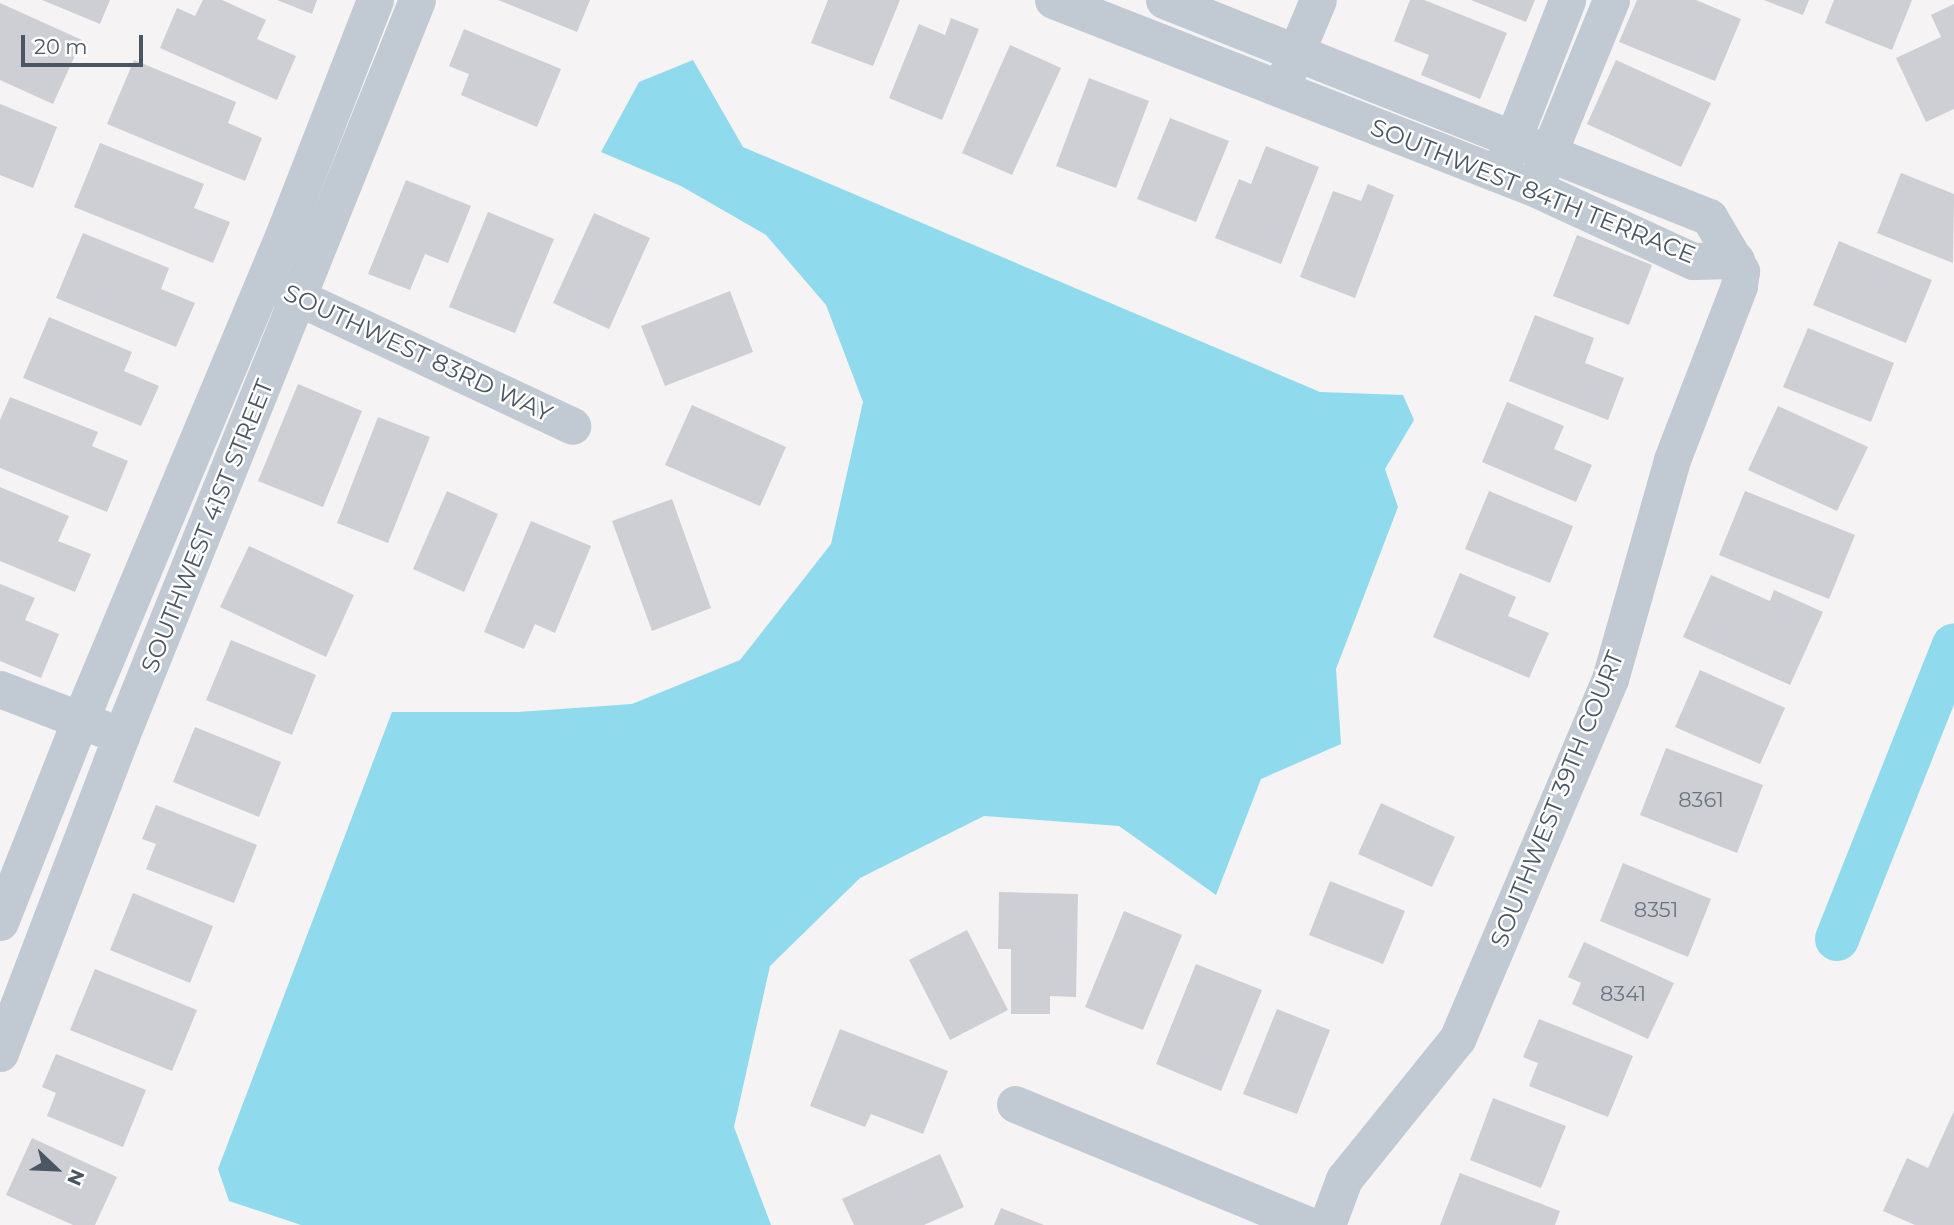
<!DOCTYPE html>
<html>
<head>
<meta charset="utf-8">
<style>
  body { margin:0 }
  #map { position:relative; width:1954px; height:1225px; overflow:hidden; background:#f5f3f3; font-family:Montserrat,sans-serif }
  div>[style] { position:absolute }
  .water>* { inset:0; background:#90daee }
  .canal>* { height:44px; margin:-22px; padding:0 22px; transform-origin:22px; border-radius:22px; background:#90daee }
  .building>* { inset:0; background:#cdcfd5 }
  .minor>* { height:37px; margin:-18.5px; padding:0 18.5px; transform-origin:18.5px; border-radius:18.5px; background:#c1cad2 }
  span { translate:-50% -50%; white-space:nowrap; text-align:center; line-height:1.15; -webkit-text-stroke:5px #fff; paint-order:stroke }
  .number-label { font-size:21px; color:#6b747e }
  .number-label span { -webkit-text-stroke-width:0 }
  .street-label { font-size:24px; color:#4a5661 }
  .north { position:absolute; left:21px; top:1134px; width:70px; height:70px; -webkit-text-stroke:5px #fff; paint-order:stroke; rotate:113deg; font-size:19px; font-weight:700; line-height:28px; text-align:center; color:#4a5661 }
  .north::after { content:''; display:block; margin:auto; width:24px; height:32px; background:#4a5661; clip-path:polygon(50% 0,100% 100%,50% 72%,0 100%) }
  .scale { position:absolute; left:21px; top:35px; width:122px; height:32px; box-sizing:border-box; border:4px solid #4a5661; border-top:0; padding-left:9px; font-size:21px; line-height:24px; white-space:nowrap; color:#4a5661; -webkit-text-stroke:5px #fff; paint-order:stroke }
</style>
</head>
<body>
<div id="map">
  <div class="water">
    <div style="clip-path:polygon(693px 60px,743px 147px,1320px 392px,1403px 395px,1414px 420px,1385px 469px,1398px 507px,1336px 669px,1341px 744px,1261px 779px,1216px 895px,1119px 826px,984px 816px,860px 878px,770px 966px,734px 1127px,771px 1225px,301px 1225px,229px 1201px,218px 1169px,392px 712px,518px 712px,632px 704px,740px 660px,831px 544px,863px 402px,826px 305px,766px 235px,681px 186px,601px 152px,639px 82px)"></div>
  </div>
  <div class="canal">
    <div style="left:1837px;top:939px;width:316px;rotate:-68.3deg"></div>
  </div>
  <div class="building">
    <div style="clip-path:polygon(42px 0,110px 0,100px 24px)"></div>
    <div style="clip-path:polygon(203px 0,222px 0,266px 20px,257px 39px,296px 56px,277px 100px,160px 48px,177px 8px,195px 16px)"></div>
    <div style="clip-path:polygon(277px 0,317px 0,312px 14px)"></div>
    <div style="clip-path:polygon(498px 0,590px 0,577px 32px)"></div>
    <div style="clip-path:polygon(828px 0,900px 0,873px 66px,811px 43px)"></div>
    <div style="clip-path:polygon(1410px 0,1424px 0,1507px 33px,1480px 99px,1421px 75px,1429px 55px,1394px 41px)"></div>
    <div style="clip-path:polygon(1471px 0,1535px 0,1526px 22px)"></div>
    <div style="clip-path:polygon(1637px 0,1696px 0,1741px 19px,1715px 81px,1619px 42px)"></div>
    <div style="clip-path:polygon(1764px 0,1809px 0,1803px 15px)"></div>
    <div style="clip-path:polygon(1834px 0,1912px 0,1892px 50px,1825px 23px)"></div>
    <div style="clip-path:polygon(0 3px,82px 40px,53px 104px,0 80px)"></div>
    <div style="clip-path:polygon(1954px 4px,1954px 109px,1926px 122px,1896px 58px,1941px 37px,1931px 15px)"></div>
    <div style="clip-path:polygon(951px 18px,979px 29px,942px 120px,889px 98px,919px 24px,945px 35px)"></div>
    <div style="clip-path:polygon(464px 29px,561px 69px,537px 127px,461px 95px,469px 74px,449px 66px)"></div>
    <div style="clip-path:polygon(1010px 45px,1061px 68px,1012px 175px,962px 153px)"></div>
    <div style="clip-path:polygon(134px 60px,236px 102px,228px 123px,262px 138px,245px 181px,107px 124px)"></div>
    <div style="clip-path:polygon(1616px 60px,1711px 103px,1681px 167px,1587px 124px)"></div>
    <div style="clip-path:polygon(1089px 78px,1149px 101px,1116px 188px,1056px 166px)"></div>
    <div style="clip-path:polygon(0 104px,57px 127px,33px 188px,0 175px)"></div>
    <div style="clip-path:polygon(1170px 118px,1229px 141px,1196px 222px,1137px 199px)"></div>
    <div style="clip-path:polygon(100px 143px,204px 184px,194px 208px,230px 222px,213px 263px,74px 207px)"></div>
    <div style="clip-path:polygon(1266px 146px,1319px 167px,1281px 264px,1215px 238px,1239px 179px,1251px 184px)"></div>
    <div style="clip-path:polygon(1901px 173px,1954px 194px,1953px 263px,1877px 233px)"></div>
    <div style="clip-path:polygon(406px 180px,471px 206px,448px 263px,425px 254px,410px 290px,368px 274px)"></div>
    <div style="clip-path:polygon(1368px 184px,1394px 195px,1355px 298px,1300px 277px,1333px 191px,1361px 201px)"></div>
    <div style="clip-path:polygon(488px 212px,554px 239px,515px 333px,449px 307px)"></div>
    <div style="clip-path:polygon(594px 213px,650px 238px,609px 329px,553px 303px)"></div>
    <div style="clip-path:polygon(83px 233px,169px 268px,161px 289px,195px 303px,176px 347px,56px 298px)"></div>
    <div style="clip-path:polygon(1577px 235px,1652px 265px,1629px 325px,1553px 296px)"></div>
    <div style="clip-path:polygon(1839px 241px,1932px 280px,1906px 343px,1813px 305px)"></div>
    <div style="clip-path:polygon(730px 291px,753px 352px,665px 386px,641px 326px)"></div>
    <div style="clip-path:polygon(1535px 315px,1594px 338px,1585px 363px,1624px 378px,1608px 420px,1509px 381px)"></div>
    <div style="clip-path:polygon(49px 317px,132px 352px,124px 371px,159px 386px,141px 426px,23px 378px)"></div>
    <div style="clip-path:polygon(1808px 328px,1894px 363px,1871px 422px,1783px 387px)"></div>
    <div style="clip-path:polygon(298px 384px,362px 411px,323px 507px,258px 481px)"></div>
    <div style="clip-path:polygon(10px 397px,98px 432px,92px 446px,128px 461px,107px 512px,0 468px,0 420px)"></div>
    <div style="clip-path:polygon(1507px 402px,1564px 426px,1554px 449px,1592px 465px,1576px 502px,1482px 462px)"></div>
    <div style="clip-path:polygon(692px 405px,786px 447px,760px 506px,665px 465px)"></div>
    <div style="clip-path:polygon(1778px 406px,1868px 447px,1837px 511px,1748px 470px)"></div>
    <div style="clip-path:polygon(378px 417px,430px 437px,388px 543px,337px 523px)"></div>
    <div style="clip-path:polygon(0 487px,69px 516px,58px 541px,91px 554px,75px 592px,0 561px)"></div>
    <div style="clip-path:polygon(447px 491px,498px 514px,464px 592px,413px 569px)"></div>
    <div style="clip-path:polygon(1489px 491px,1573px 526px,1550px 583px,1465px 549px)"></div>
    <div style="clip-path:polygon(1745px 491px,1855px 535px,1829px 599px,1719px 555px)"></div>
    <div style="clip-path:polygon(672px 499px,711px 608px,652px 631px,612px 521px)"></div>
    <div style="clip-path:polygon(531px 521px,591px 546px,555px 633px,535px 624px,524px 649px,484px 632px)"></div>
    <div style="clip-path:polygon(249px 546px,354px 595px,326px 657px,220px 607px)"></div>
    <div style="clip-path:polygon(1460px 573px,1516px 597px,1508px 616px,1549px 633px,1529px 678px,1433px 637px)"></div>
    <div style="clip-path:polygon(1711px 575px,1770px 601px,1774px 590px,1823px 612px,1790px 685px,1683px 637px)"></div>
    <div style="clip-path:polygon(0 584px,35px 598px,25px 620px,59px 634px,41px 678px,0 661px)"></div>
    <div style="clip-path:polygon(231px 640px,316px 675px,292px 735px,206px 700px)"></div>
    <div style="clip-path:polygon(1700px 670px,1785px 708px,1760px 764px,1675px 727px)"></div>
    <div style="clip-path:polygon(195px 727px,281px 762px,259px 817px,173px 782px)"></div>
    <div style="clip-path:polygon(1666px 748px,1763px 785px,1737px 853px,1640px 815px)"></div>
    <div style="clip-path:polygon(1381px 803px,1455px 837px,1432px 887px,1358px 854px)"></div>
    <div style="clip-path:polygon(156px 805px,257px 845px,234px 903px,146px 869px,156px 844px,142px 839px)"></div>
    <div style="clip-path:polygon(1623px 863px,1711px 899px,1688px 957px,1600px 921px)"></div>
    <div style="clip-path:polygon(1330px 881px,1405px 911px,1383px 964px,1309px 935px)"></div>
    <div style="clip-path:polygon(999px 892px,1078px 894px,1076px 997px,1050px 996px,1050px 1014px,1011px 1014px,1011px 949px,998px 949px)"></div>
    <div style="clip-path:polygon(133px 893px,213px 926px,190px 983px,110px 950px)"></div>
    <div style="clip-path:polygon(1124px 911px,1182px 935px,1143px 1030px,1085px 1007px)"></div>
    <div style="clip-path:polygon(967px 930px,1008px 1010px,950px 1040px,909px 960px)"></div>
    <div style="clip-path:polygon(1584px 942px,1674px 983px,1648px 1039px,1572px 1004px,1581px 983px,1568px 977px)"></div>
    <div style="clip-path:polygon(1196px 964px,1262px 990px,1221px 1091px,1156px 1064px)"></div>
    <div style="clip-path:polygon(95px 969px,197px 1010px,172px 1071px,70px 1030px)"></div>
    <div style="clip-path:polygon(1277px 1009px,1330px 1030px,1297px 1114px,1243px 1094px)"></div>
    <div style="clip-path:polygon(1539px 1019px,1633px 1056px,1608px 1117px,1529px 1086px,1538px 1063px,1523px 1057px)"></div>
    <div style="clip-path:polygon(840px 1029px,948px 1071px,923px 1134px,871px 1114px,865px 1127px,810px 1106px)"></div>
    <div style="clip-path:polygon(56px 1054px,146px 1090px,123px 1147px,47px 1116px,56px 1093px,42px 1087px)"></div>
    <div style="clip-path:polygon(1493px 1098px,1566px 1126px,1541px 1188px,1470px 1160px)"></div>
    <div style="clip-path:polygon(1954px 1111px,1954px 1225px,1915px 1225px,1883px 1211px,1907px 1158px,1928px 1168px)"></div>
    <div style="clip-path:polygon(32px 1138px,117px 1177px,95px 1225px,73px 1225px,6px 1195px)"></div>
    <div style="clip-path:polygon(940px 1154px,964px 1207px,924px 1225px,854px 1225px,842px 1199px)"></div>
    <div style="clip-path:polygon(1460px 1173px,1560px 1211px,1555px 1225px,1440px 1225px)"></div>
    <div style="clip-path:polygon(1001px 1208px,1044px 1225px,994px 1225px)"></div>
  </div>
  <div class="minor">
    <div style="left:1053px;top:0;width:516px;rotate:21.35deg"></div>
    <div style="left:1534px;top:188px;width:175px;rotate:24.7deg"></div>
    <div style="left:1693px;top:261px;width:43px;rotate:-1.3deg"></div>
    <div style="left:1164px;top:0;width:587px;rotate:21.71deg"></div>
    <div style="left:1709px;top:217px;width:63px;rotate:59.3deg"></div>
    <div style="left:1741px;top:271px;width:15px;rotate:98deg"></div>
    <div style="left:1739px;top:286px;width:186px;rotate:111.1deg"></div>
    <div style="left:1672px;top:460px;width:228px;rotate:105.8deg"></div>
    <div style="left:1610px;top:679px;width:391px;rotate:113deg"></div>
    <div style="left:1457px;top:1039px;width:180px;rotate:128.9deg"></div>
    <div style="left:1344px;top:1179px;width:49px;rotate:110.3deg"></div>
    <div style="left:1286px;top:76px;width:82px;rotate:-67.2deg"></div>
    <div style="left:1504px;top:162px;width:174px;rotate:-68.7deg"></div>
    <div style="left:1540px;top:174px;width:188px;rotate:-67.8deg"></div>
    <div style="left:278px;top:288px;width:325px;rotate:25.1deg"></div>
    <div style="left:0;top:689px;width:108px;rotate:21.1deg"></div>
    <div style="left:0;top:922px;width:217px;rotate:-68.4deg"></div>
    <div style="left:80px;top:720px;width:525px;rotate:-67.25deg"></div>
    <div style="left:283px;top:236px;width:253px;rotate:-68.7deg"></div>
    <div style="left:0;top:1053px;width:339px;rotate:-69.1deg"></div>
    <div style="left:121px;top:736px;width:793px;rotate:-68.09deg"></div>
    <div style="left:1015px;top:1104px;width:317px;rotate:22.4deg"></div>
  </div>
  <div class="number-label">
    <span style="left:1701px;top:800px">8361</span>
    <span style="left:1656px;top:910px">8351</span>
    <span style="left:1623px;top:994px">8341</span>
  </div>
  <div class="street-label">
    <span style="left:1533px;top:191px;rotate:22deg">SOUTHWEST 84TH TERRACE</span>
    <span style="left:418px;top:353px;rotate:25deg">SOUTHWEST 83RD WAY</span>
    <span style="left:207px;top:526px;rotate:-68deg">SOUTHWEST 41ST STREET</span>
    <span style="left:1557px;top:799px;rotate:-68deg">SOUTHWEST 39TH COURT</span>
  </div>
  <div class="north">N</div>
  <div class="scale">20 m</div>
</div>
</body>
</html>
